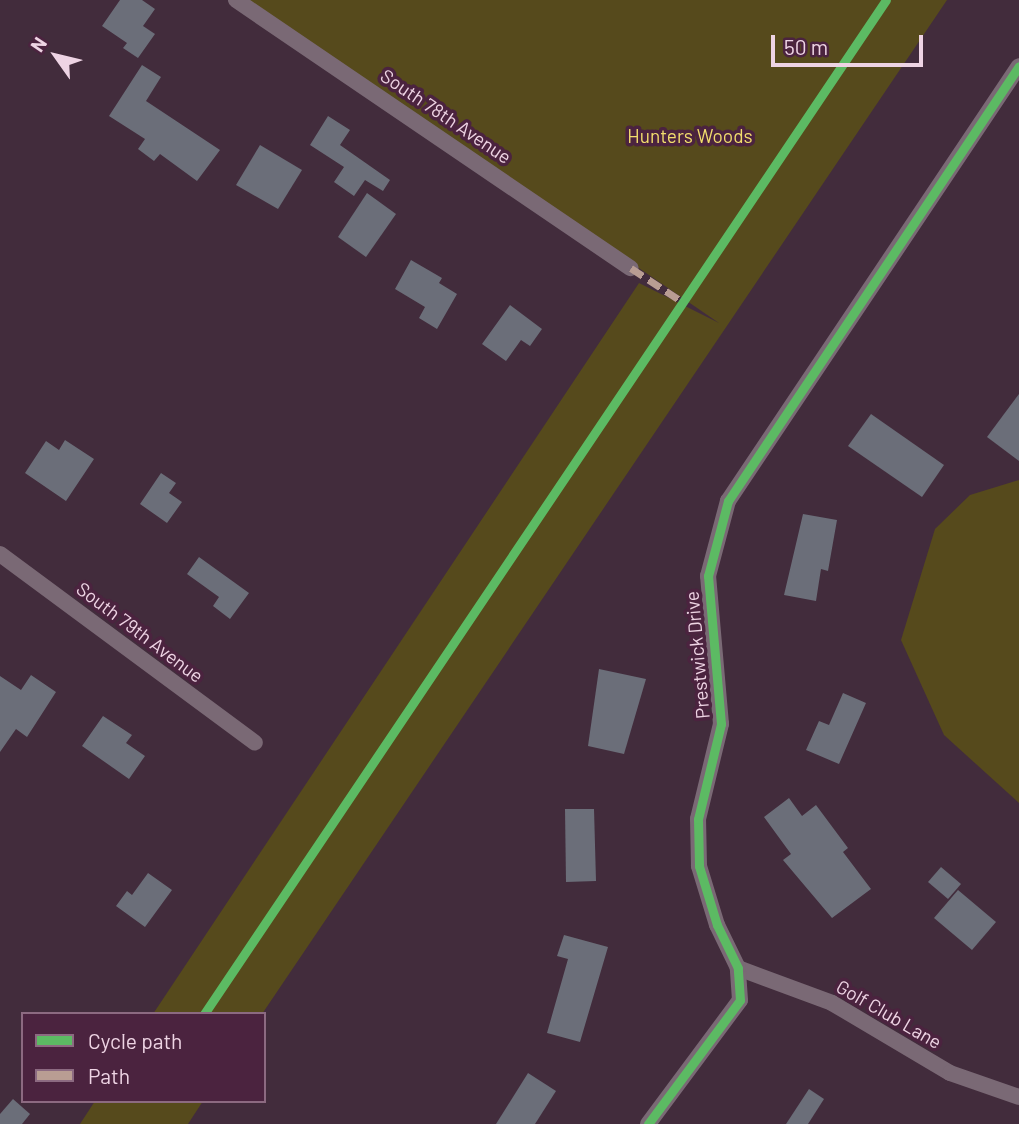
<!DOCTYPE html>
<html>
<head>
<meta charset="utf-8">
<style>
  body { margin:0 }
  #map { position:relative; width:1019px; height:1124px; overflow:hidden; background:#422c3c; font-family:Barlow,sans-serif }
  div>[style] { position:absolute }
  .green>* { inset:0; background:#564a1c }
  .building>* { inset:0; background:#6b6e79 }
  .minor>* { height:16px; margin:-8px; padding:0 8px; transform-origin:8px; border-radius:8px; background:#7a6975 }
  .quiet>* { height:7px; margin-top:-3.5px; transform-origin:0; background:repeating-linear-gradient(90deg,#b99d93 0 14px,transparent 0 21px) }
  .cycleway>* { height:9px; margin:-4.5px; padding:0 4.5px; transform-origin:4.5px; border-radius:4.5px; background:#5cba63 }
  span { translate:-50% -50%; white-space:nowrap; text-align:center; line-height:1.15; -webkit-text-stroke:7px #4b233f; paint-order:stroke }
  .street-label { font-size:19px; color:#eed4e4 }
  .park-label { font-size:19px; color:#f2de6d }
  .legend { position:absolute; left:21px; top:1012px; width:245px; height:91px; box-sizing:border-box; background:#4b233f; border:2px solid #8c6a81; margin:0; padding:9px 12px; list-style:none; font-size:21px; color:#eed4e4 }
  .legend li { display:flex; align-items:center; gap:14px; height:35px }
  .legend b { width:35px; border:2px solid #8c6a81 }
  .north { position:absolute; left:21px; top:21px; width:70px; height:70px; -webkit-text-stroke:5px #4b233f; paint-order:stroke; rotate:304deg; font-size:19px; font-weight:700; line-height:28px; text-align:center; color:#eed4e4 }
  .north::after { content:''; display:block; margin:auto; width:24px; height:32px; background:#eed4e4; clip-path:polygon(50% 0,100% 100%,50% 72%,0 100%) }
  .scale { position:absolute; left:771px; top:35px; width:152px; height:32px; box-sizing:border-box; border:4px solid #eed4e4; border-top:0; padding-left:9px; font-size:21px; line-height:24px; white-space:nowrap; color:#eed4e4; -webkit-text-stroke:5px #4b233f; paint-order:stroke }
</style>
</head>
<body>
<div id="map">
  <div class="green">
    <div style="clip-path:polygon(248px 0,947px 0,262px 1014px,153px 1014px,639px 283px,719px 323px)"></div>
    <div style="clip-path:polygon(1019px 480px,1019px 803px,944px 735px,901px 640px,935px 529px,970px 495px)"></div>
    <div style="clip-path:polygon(95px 1101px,203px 1101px,188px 1124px,80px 1124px)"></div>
  </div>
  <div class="building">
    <div style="clip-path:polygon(120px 0,142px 0,155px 9px,143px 26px,155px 34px,138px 58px,123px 48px,127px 43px,102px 26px)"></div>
    <div style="clip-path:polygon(142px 65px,161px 77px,146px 101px,220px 150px,197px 181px,160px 154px,154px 161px,138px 149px,145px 139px,109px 116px)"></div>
    <div style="clip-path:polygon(328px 116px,350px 130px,340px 145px,390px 180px,383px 191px,365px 180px,354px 196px,334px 182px,344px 167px,310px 145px)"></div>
    <div style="clip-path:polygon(260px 145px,302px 170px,278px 209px,236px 185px)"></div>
    <div style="clip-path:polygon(367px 193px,396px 214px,366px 257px,338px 237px)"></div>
    <div style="clip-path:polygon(411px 260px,442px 278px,439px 283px,457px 294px,437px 329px,419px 318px,425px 307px,395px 289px)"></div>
    <div style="clip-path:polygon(510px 305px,542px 329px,530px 346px,521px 340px,506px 361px,482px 344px)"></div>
    <div style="clip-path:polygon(1019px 394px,1019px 461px,987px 437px)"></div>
    <div style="clip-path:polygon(871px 414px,944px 465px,922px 497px,848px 446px)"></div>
    <div style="clip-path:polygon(65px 440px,94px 459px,66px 501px,25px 473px,46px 441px,59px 450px)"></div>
    <div style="clip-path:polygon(161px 473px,176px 483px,169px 493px,182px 502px,167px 523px,140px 504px)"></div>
    <div style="clip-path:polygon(803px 514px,837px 520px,828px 571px,821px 569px,816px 601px,784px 595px)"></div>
    <div style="clip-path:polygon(199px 557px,249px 593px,230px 619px,213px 606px,219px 597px,187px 574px)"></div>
    <div style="clip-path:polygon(599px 669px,646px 679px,624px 754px,588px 746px)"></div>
    <div style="clip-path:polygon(31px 675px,56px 692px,27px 737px,16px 729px,0 752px,0 676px,21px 690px)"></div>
    <div style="clip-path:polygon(843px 693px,866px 703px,839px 764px,806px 750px,819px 721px,829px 725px)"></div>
    <div style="clip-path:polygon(103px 716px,132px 735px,126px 743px,145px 756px,129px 779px,82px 746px)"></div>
    <div style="clip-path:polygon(789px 798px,802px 816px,816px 805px,848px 848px,843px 852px,871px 889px,832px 918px,783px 860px,791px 854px,764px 817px)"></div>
    <div style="clip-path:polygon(565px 809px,594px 809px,596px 881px,566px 882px)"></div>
    <div style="clip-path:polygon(941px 867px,961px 884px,948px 899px,928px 882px)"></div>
    <div style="clip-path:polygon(148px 873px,172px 890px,145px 927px,116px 906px,127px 891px,132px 895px)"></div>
    <div style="clip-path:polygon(958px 890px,996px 922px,972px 950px,934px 918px)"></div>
    <div style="clip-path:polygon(564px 935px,608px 947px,580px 1042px,547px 1033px,568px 959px,557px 956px)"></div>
    <div style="clip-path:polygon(528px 1073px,556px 1091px,535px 1124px,496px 1124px)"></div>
    <div style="clip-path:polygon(809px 1089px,824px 1099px,808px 1124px,786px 1124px)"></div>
    <div style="clip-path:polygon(13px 1099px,30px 1114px,22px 1124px,0 1124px,0 1114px)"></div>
  </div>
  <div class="minor">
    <div style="left:236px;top:0;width:477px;rotate:34.2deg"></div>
    <div style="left:0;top:554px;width:317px;rotate:36.5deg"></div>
    <div style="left:738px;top:968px;width:100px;rotate:20.4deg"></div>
    <div style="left:832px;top:1003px;width:137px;rotate:30.7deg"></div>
    <div style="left:950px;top:1073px;width:73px;rotate:19.2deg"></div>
    <div style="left:648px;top:1124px;width:154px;rotate:-53.4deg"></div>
    <div style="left:740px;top:1000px;width:32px;rotate:-94deg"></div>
    <div style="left:738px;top:968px;width:48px;rotate:-116deg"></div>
    <div style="left:717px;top:925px;width:62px;rotate:-107deg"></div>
    <div style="left:699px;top:866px;width:47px;rotate:-91.2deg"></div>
    <div style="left:698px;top:819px;width:98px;rotate:-76.4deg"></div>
    <div style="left:721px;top:724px;width:149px;rotate:-95deg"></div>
    <div style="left:708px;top:576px;width:78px;rotate:-75.1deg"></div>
    <div style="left:728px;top:501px;width:523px;rotate:-56.22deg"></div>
  </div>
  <div class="quiet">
    <div style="left:631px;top:268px;width:62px;rotate:33.2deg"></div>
  </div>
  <div class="cycleway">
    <div style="left:204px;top:1014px;width:1222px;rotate:-56.08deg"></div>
    <div style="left:648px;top:1124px;width:154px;rotate:-53.4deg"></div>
    <div style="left:740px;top:1000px;width:32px;rotate:-94deg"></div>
    <div style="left:738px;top:968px;width:48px;rotate:-116deg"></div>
    <div style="left:717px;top:925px;width:62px;rotate:-107deg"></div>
    <div style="left:699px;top:866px;width:47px;rotate:-91.2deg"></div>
    <div style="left:698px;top:819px;width:98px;rotate:-76.4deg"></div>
    <div style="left:721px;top:724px;width:149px;rotate:-95deg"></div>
    <div style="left:708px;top:576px;width:78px;rotate:-75.1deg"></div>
    <div style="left:728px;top:501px;width:523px;rotate:-56.22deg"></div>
  </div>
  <div class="street-label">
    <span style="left:446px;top:116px;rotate:34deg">South 78th Avenue</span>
    <span style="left:140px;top:632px;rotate:37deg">South 79th Avenue</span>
    <span style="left:697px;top:655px;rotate:-95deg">Prestwick Drive</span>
    <span style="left:889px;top:1014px;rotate:30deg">Golf Club Lane</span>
  </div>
  <div class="park-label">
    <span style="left:690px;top:136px">Hunters Woods</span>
  </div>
  <ul class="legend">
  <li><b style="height:9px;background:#5cba63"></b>Cycle path</li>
  <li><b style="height:9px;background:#b99d93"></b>Path</li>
  </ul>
  <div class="north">N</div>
  <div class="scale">50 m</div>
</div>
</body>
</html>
